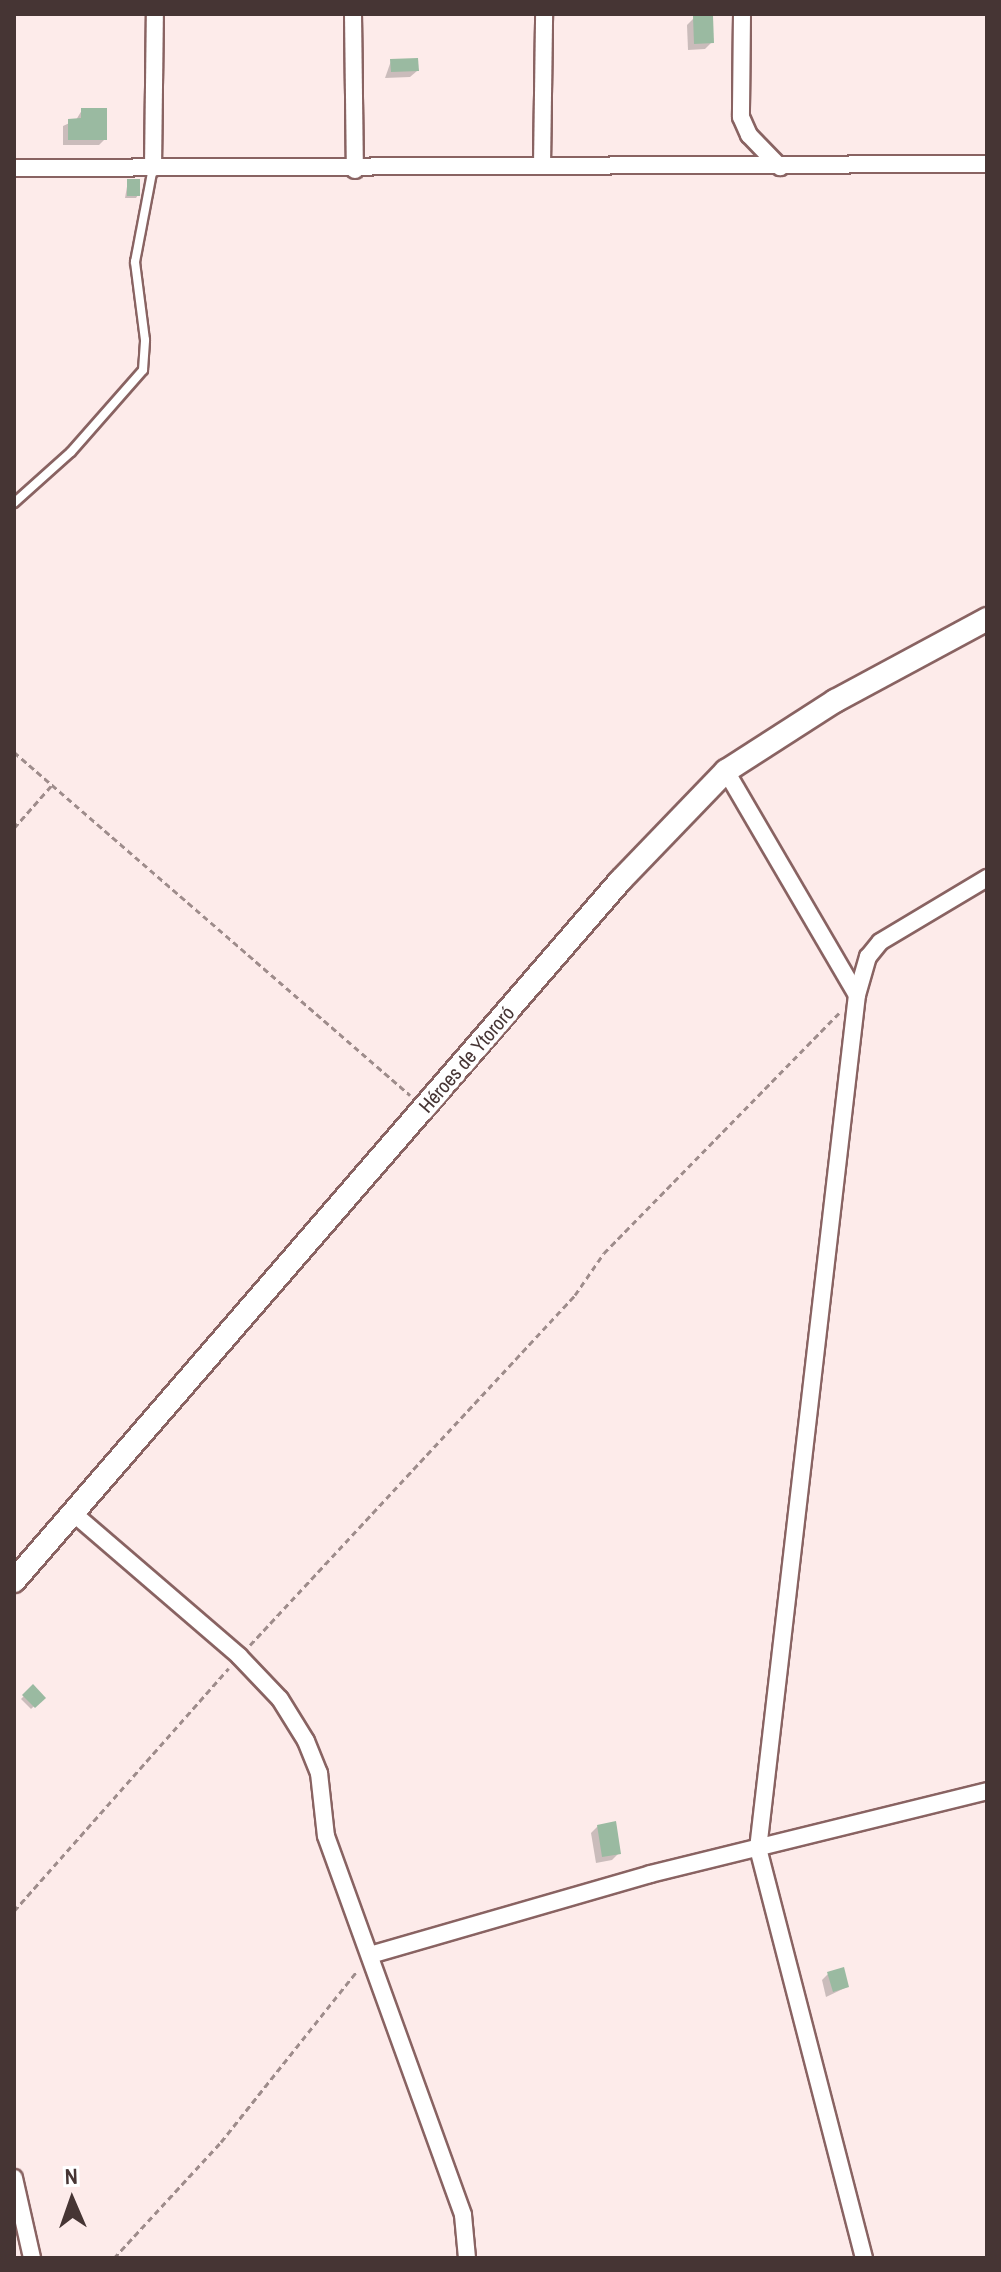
<!DOCTYPE html>
<html>
<head>
<meta charset="utf-8">
<style>
  body { margin:0 }
  #map { position:relative; width:1001px; height:2272px; overflow:hidden; background:#fdebea; font-family:"Archivo Narrow",sans-serif }
  div>[style] { position:absolute }
  .shadow>* { inset:0; background:#0003 }
  .building>* { inset:0; background:#9abaa1 }
  .path>* { height:3px; margin-top:-1.5px; transform-origin:0; background:repeating-linear-gradient(90deg,#9e8c8b 0 6px,transparent 0 10px) }
  .roads { filter:drop-shadow(2px 0 #896362) drop-shadow(-2px 0 #896362) drop-shadow(0 2px #896362) drop-shadow(0 -2px #896362) }
  .service>* { height:8px; margin:-4px; padding:0 4px; transform-origin:4px; border-radius:4px; background:#fff }
  .minor>* { height:16px; margin:-8px; padding:0 8px; transform-origin:8px; border-radius:8px; background:#fff }
  .secondary>* { height:22px; margin:-11px; padding:0 11px; transform-origin:11px; border-radius:11px; background:#fff }
  span { translate:-50% -50%; white-space:nowrap; text-align:center; line-height:1.15; -webkit-text-stroke:8px #fff; paint-order:stroke }
  .street-label { font-size:20px; color:#463534 }
  .frame { position:absolute; inset:0; border:16px solid #463534; pointer-events:none }
  .north { position:absolute; left:32px; top:2160px; width:80px; height:80px; -webkit-text-stroke:6px #fff; paint-order:stroke; rotate:358deg; font-size:22px; font-weight:700; line-height:32px; text-align:center; color:#463534 }
  .north::after { content:''; display:block; margin:auto; width:28px; height:36px; background:#463534; clip-path:polygon(50% 0,100% 100%,50% 72%,0 100%) }
</style>
</head>
<body>
<div id="map">
  <div class="shadow">
    <div style="clip-path:polygon(694px 18px,712px 42px,705px 49px,688px 50px,687px 25px)"></div>
    <div style="clip-path:polygon(391px 61px,417px 71px,410px 77px,385px 78px)"></div>
    <div style="clip-path:polygon(82px 110px,105px 139px,99px 145px,63px 145px,63px 126px,76px 120px)"></div>
    <div style="clip-path:polygon(128px 181px,138px 195px,136px 198px,125px 198px)"></div>
    <div style="clip-path:polygon(33px 1687px,43px 1698px,31px 1709px,21px 1699px)"></div>
    <div style="clip-path:polygon(598px 1826px,619px 1853px,612px 1860px,596px 1863px,591px 1833px)"></div>
    <div style="clip-path:polygon(828px 1974px,847px 1987px,826px 1997px,822px 1980px)"></div>
  </div>
  <div class="building">
    <div style="clip-path:polygon(693px 16px,713px 16px,714px 43px,694px 44px)"></div>
    <div style="clip-path:polygon(418px 58px,419px 71px,391px 72px,390px 59px)"></div>
    <div style="clip-path:polygon(81px 108px,107px 108px,107px 140px,68px 140px,68px 119px,81px 118px)"></div>
    <div style="clip-path:polygon(127px 179px,140px 179px,140px 196px,127px 196px)"></div>
    <div style="clip-path:polygon(33px 1684px,46px 1698px,35px 1708px,22px 1695px)"></div>
    <div style="clip-path:polygon(616px 1821px,621px 1854px,602px 1857px,597px 1825px)"></div>
    <div style="clip-path:polygon(844px 1967px,849px 1987px,833px 1992px,827px 1972px)"></div>
  </div>
  <div class="path">
    <div style="left:14px;top:752px;width:524px;rotate:40.9deg"></div>
    <div style="left:14px;top:828px;width:56px;rotate:-48.6deg"></div>
    <div style="left:250px;top:1645px;width:478px;rotate:-47.1deg"></div>
    <div style="left:575px;top:1295px;width:51px;rotate:-55.4deg"></div>
    <div style="left:604px;top:1253px;width:336px;rotate:-45.6deg"></div>
    <div style="left:14px;top:1911px;width:324px;rotate:-48.5deg"></div>
    <div style="left:114px;top:2258px;width:158px;rotate:-47.3deg"></div>
    <div style="left:221px;top:2142px;width:218px;rotate:-51.5deg"></div>
  </div>
  <div class="roads">
    <div class="service">
      <div style="left:14px;top:503px;width:76px;rotate:-41.8deg"></div>
      <div style="left:71px;top:452px;width:109px;rotate:-48.7deg"></div>
      <div style="left:143px;top:370px;width:30px;rotate:-86deg"></div>
      <div style="left:145px;top:340px;width:79px;rotate:-97.3deg"></div>
      <div style="left:135px;top:262px;width:96px;rotate:-79.2deg"></div>
    </div>
    <div class="minor">
      <div style="left:353px;top:14px;width:156px;rotate:89.3deg"></div>
      <div style="left:742px;top:14px;width:103px;rotate:90.6deg"></div>
      <div style="left:741px;top:117px;width:20px;rotate:66deg"></div>
      <div style="left:749px;top:135px;width:45px;rotate:45.9deg"></div>
      <div style="left:542px;top:166px;width:152px;rotate:-89.2deg"></div>
      <div style="left:14px;top:168px;width:973px;rotate:-0.24deg"></div>
      <div style="left:153px;top:168px;width:154px;rotate:-89.3deg"></div>
      <div style="left:726px;top:771px;width:259px;rotate:59.7deg"></div>
      <div style="left:73px;top:1513px;width:219px;rotate:40.7deg"></div>
      <div style="left:239px;top:1656px;width:59px;rotate:46.4deg"></div>
      <div style="left:280px;top:1699px;width:49px;rotate:58.2deg"></div>
      <div style="left:306px;top:1741px;width:35px;rotate:68deg"></div>
      <div style="left:319px;top:1773px;width:63px;rotate:83.7deg"></div>
      <div style="left:326px;top:1836px;width:403px;rotate:70.1deg"></div>
      <div style="left:463px;top:2215px;width:43px;rotate:84.7deg"></div>
      <div style="left:370px;top:1955px;width:291px;rotate:-16.1deg"></div>
      <div style="left:650px;top:1874px;width:347px;rotate:-13.8deg"></div>
      <div style="left:14px;top:2178px;width:82px;rotate:77.3deg"></div>
      <div style="left:864px;top:2258px;width:423px;rotate:-104.5deg"></div>
      <div style="left:758px;top:1849px;width:860px;rotate:-83.39deg"></div>
      <div style="left:857px;top:995px;width:40px;rotate:-74deg"></div>
      <div style="left:868px;top:957px;width:19px;rotate:-51deg"></div>
      <div style="left:880px;top:942px;width:125px;rotate:-30.9deg"></div>
    </div>
    <div class="secondary">
      <div style="left:14px;top:1581px;width:926px;rotate:-49.12deg"></div>
      <div style="left:620px;top:881px;width:153px;rotate:-46.1deg"></div>
      <div style="left:726px;top:771px;width:130px;rotate:-32.7deg"></div>
      <div style="left:835px;top:701px;width:173px;rotate:-28.3deg"></div>
    </div>
  </div>
  <div class="street-label">
    <span style="left:466px;top:1059px;rotate:-49deg">Héroes de Ytororó</span>
  </div>
  <div class="frame"></div>
  <div class="north">N</div>
</div>
</body>
</html>
